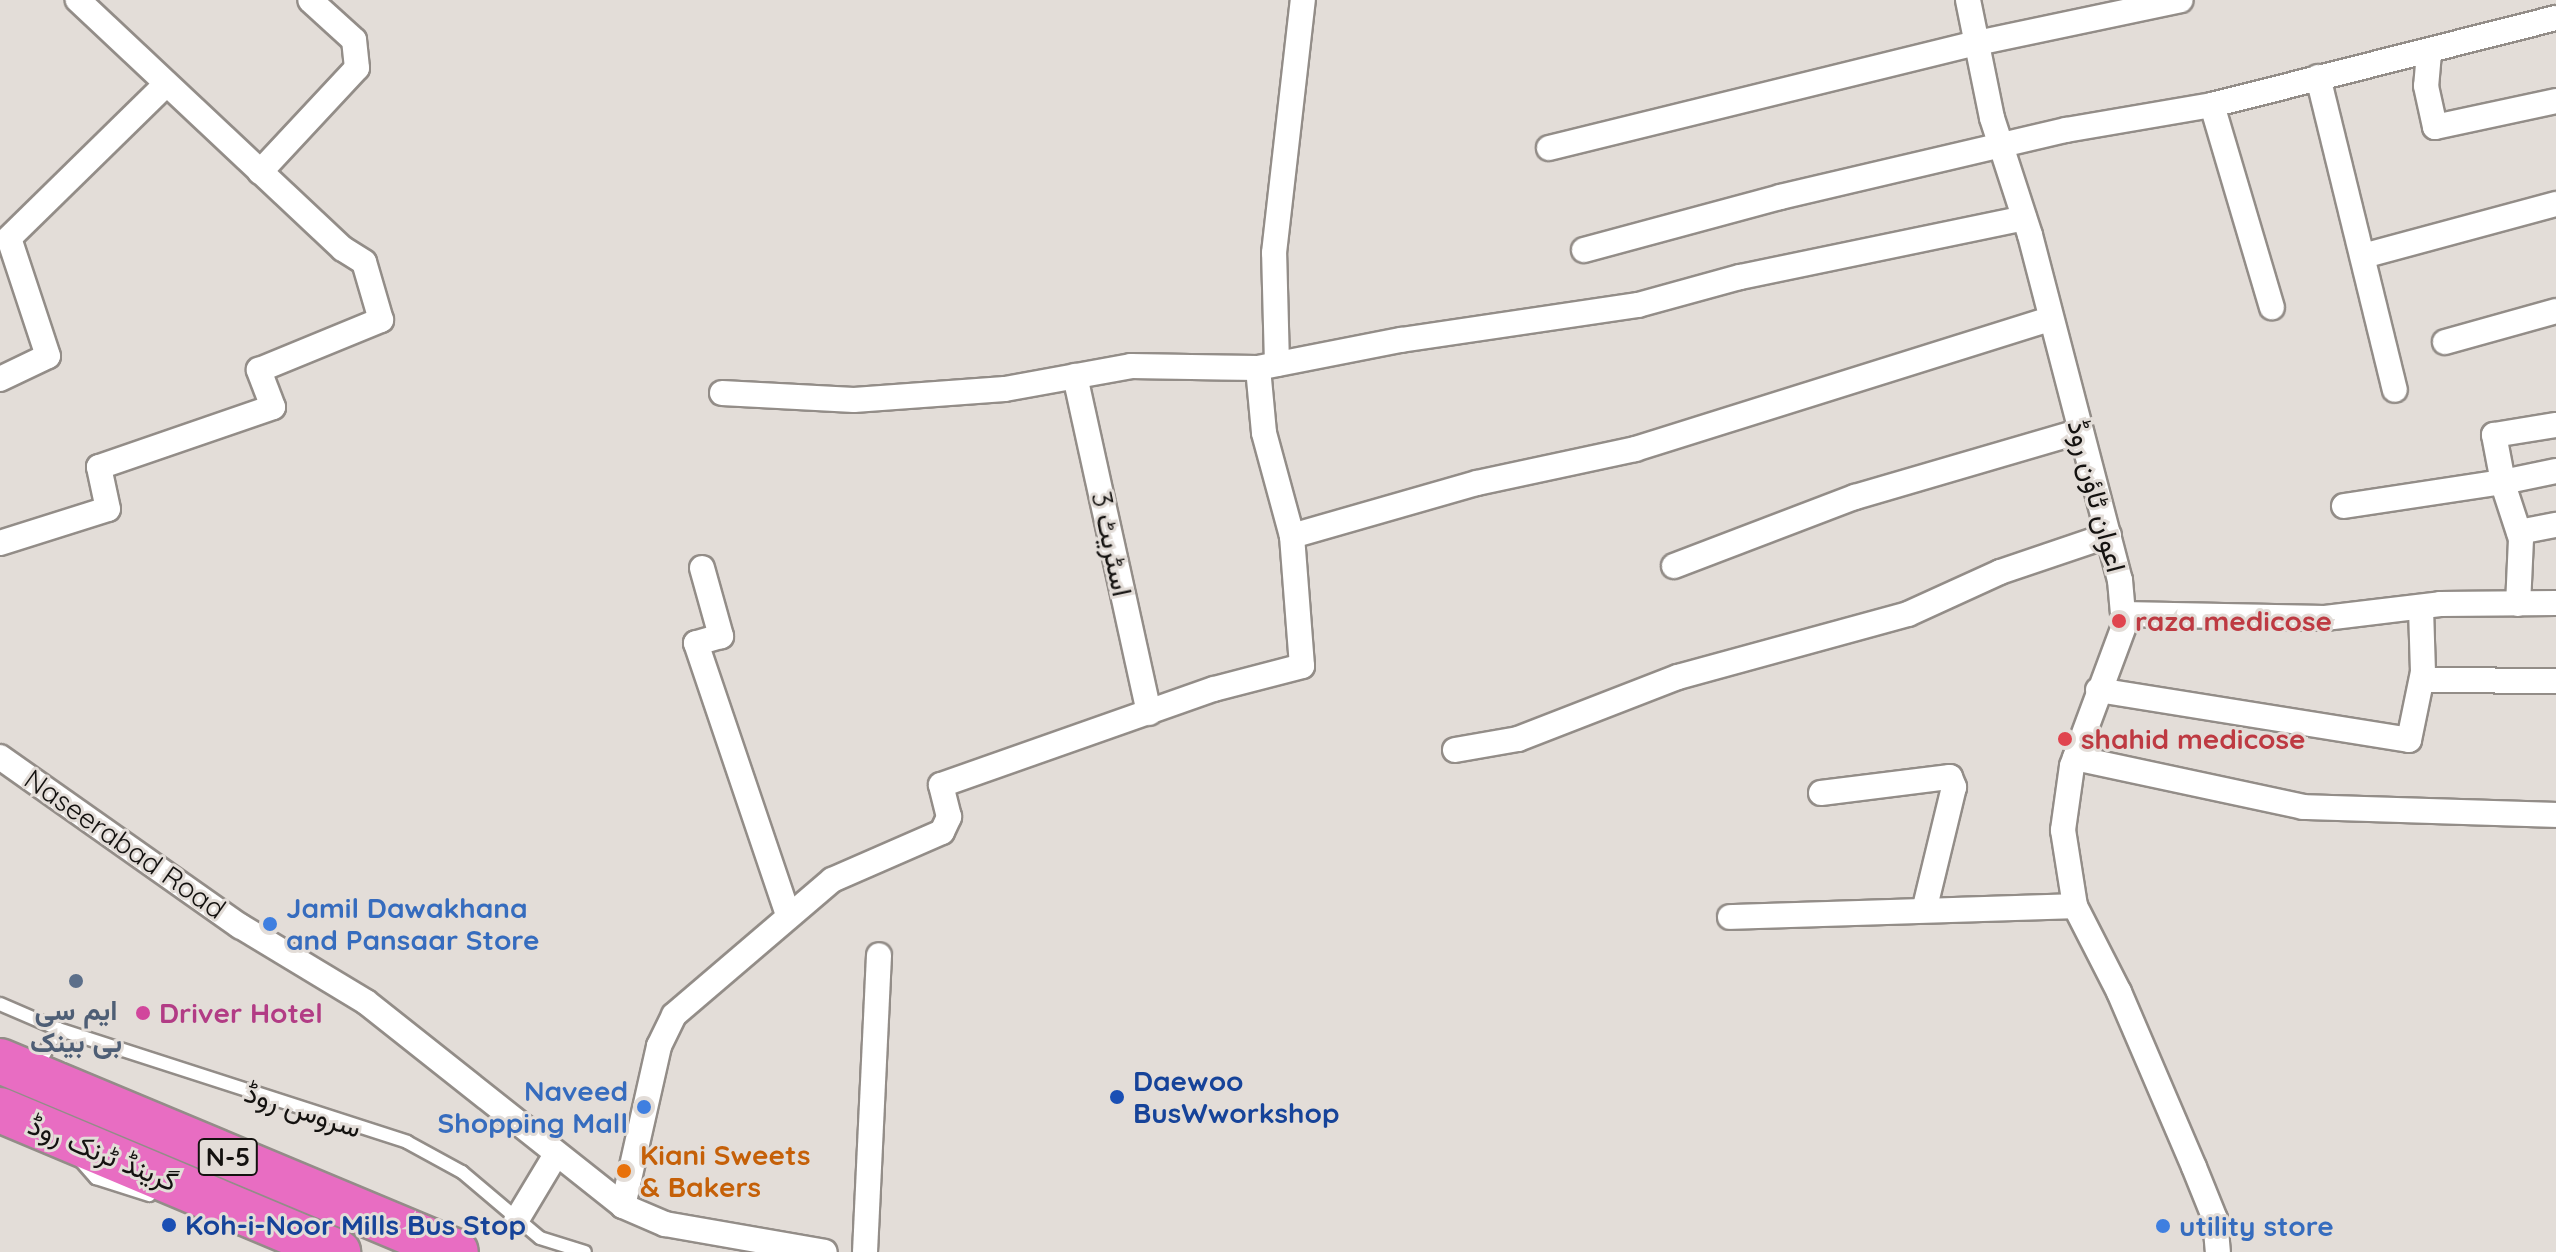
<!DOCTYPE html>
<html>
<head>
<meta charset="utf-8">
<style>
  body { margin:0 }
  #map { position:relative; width:2556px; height:1252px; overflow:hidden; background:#e3ddd8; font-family:Quicksand,Vazirmatn,sans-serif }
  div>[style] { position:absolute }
  .roads { filter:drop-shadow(2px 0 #938d88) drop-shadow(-2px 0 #938d88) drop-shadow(0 2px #938d88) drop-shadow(0 -2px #938d88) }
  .lane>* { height:12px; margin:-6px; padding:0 6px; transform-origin:6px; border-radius:6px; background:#fff }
  .street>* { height:24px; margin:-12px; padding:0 12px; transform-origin:12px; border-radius:12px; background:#fff }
  .highway>* { height:44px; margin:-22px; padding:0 22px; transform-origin:22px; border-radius:22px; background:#e86dc2 }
  .dots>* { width:22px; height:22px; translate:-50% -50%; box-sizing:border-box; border:4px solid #e3ddd8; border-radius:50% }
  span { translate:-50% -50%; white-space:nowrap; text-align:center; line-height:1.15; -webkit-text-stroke:6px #e3ddd8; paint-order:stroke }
  .shield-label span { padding:2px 6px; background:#e3ddd8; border:2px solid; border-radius:6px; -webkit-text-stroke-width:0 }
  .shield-label { font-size:26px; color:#141210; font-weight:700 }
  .street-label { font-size:28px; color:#141210 }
  .health-label { font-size:28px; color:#be3a42; font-weight:700 }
  .left { translate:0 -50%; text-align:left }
  .shop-label { font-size:28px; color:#366cbe; font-weight:700 }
  .right { translate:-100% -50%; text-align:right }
  .service-label { font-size:28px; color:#4e5e75; font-weight:700 }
  .hotel-label { font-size:28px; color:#b23c85; font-weight:700 }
  .transit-label { font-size:28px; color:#164399; font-weight:700 }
  .food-label { font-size:28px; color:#c56008; font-weight:700 }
</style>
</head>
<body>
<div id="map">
  <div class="roads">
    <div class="lane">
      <div style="left:0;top:1004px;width:63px;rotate:23.3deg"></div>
      <div style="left:58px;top:1029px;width:367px;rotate:17.9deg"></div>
      <div style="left:407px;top:1142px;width:63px;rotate:28.6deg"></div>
      <div style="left:462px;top:1172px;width:102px;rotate:40.2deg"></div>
      <div style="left:540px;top:1238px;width:47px;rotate:17.3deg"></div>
      <div style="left:36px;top:1069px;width:46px;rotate:-61.2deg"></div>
      <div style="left:81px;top:1161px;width:23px;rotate:49deg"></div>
      <div style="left:96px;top:1178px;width:56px;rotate:17.8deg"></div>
    </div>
    <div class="street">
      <div style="left:1968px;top:0;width:120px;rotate:78.5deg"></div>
      <div style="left:1992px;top:118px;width:123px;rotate:72deg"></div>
      <div style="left:2030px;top:235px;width:357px;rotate:75.4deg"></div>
      <div style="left:2120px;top:580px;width:46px;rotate:85deg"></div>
      <div style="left:2124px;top:626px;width:149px;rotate:110.4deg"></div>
      <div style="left:2072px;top:766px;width:65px;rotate:98deg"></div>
      <div style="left:2063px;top:830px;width:77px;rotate:81deg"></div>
      <div style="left:2075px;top:906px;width:97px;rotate:62.9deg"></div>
      <div style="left:2119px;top:992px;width:190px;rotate:66.8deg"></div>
      <div style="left:2194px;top:1167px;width:56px;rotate:68deg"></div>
      <div style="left:2215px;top:1219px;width:33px;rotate:85deg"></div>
      <div style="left:2429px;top:53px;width:33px;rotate:95deg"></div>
      <div style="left:2426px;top:86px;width:42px;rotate:77.6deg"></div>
      <div style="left:2435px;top:127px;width:124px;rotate:-12.1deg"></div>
      <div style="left:2318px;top:77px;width:322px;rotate:76.2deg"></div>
      <div style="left:2212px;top:105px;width:211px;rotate:73.5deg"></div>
      <div style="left:1549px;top:148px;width:441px;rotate:-13.8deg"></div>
      <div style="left:1977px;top:43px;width:208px;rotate:-11.9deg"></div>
      <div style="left:260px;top:172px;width:142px;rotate:-47deg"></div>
      <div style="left:357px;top:68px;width:28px;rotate:-96deg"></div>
      <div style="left:354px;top:40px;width:59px;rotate:-137.7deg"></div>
      <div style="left:1584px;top:250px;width:203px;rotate:-15.1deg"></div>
      <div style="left:1780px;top:197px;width:294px;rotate:-13.2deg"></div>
      <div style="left:2066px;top:130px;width:148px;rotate:-9.7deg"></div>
      <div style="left:2212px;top:105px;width:355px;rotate:-14.2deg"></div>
      <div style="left:2363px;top:256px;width:200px;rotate:-15.1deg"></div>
      <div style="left:2445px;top:342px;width:115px;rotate:-15.6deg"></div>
      <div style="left:1277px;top:364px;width:111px;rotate:-91.5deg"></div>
      <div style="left:1274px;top:253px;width:255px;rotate:-83.5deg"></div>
      <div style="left:1258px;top:368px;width:65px;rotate:84.7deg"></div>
      <div style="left:1264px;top:433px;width:107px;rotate:74.8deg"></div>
      <div style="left:1075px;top:376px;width:345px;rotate:77.6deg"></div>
      <div style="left:0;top:379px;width:53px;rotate:-25.6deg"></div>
      <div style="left:48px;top:356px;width:124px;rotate:-108.3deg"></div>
      <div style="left:9px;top:238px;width:220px;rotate:-44.4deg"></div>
      <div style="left:722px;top:393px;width:132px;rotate:3deg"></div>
      <div style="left:854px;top:400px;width:151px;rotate:-4.2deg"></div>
      <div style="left:1005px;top:389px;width:128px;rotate:-10.3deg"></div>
      <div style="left:1131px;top:366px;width:127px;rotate:0.9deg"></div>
      <div style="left:1258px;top:368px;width:146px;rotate:-11.1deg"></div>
      <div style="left:1401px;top:340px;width:240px;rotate:-8.4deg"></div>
      <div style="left:1638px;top:305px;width:106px;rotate:-15.4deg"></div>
      <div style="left:1740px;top:277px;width:290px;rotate:-11.7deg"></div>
      <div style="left:2502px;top:481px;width:61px;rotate:71.9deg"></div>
      <div style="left:2521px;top:539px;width:65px;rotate:92.6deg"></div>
      <div style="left:2503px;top:482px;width:54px;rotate:-11.7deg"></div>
      <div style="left:2344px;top:506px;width:161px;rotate:-8.6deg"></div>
      <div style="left:2503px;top:482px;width:48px;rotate:-100.8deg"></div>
      <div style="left:2494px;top:435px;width:63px;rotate:-9.2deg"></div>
      <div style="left:2519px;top:532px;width:38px;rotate:-11deg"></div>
      <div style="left:0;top:543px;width:113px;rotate:-17.5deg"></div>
      <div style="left:108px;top:509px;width:43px;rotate:-102.1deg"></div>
      <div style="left:99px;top:467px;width:184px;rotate:-19deg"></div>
      <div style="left:273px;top:407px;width:40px;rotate:-111deg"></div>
      <div style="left:259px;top:370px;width:132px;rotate:-22.3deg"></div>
      <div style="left:381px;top:320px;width:60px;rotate:-106.3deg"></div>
      <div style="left:364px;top:262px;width:25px;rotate:-148deg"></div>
      <div style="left:343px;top:249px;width:364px;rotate:-136.8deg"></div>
      <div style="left:1674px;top:566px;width:194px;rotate:-20.9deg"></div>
      <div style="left:1855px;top:497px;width:235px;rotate:-16.3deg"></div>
      <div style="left:702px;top:568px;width:71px;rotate:74.4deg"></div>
      <div style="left:721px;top:636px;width:26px;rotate:164deg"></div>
      <div style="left:696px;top:643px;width:287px;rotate:71.3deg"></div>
      <div style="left:2123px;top:614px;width:202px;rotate:1.1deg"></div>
      <div style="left:2325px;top:618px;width:116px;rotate:-6.9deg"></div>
      <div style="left:2440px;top:604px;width:116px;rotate:-0.5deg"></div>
      <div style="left:2422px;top:680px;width:134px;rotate:0.4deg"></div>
      <div style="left:2098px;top:690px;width:315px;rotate:9.1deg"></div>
      <div style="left:2409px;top:740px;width:69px;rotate:-78.4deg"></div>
      <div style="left:2423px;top:672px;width:65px;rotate:-91.8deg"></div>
      <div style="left:1455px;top:750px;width:64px;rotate:-9.9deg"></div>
      <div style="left:1518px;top:739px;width:172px;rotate:-21.2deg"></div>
      <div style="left:1678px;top:677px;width:238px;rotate:-15.3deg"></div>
      <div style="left:1908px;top:614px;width:101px;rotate:-24.5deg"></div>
      <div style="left:2000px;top:572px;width:115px;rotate:-18.7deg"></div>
      <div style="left:0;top:757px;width:294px;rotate:35.2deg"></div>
      <div style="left:240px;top:926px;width:147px;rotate:31.1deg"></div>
      <div style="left:366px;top:1002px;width:328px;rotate:38.4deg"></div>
      <div style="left:623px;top:1206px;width:46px;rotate:23.2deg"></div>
      <div style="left:665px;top:1224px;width:162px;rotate:9.9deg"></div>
      <div style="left:2075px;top:758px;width:233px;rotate:12.1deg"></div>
      <div style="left:2303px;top:807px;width:253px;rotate:1.8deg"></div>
      <div style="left:1821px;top:793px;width:130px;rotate:-7.1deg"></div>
      <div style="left:1950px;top:777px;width:11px;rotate:68deg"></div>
      <div style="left:1954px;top:787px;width:123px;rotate:103.6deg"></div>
      <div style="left:1730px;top:917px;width:345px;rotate:-1.8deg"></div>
      <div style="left:623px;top:1206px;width:164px;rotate:-77.3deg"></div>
      <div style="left:659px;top:1046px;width:34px;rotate:-64deg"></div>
      <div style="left:674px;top:1015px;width:208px;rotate:-40.5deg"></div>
      <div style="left:832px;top:880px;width:120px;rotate:-23.6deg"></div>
      <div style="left:942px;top:832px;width:17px;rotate:-65deg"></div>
      <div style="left:949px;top:817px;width:33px;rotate:-104deg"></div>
      <div style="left:941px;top:785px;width:289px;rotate:-19.4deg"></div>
      <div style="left:1214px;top:689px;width:91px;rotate:-14.6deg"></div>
      <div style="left:1302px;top:666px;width:130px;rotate:-94.4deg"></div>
      <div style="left:1292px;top:536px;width:192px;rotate:-16deg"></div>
      <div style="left:1477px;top:483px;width:162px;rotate:-12.1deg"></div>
      <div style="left:1635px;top:449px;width:434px;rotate:-17.4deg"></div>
      <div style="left:516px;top:1221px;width:76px;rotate:-59deg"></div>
      <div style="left:865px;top:1252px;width:297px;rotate:-87.3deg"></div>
    </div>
    <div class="highway">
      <div style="left:0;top:1061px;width:494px;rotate:22.7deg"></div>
      <div style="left:0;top:1110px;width:367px;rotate:22.8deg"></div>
    </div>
  </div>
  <div class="dots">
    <div style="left:2119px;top:621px;background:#e0444e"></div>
    <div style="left:2065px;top:739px;background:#e0444e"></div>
    <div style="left:270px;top:924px;background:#3f7fe0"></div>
    <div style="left:76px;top:981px;background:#5c6f8a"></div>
    <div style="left:143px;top:1013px;background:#d1479c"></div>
    <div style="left:1117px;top:1097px;background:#1a4fb4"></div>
    <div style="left:644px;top:1107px;background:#3f7fe0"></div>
    <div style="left:624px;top:1171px;background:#e8710a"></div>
    <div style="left:169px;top:1225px;background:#1a4fb4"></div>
    <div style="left:2163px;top:1226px;background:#3f7fe0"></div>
  </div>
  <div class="shield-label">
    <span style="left:228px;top:1157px">N-5</span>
  </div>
  <div class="street-label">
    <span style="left:2097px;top:496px;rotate:75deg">اعوان ٹاؤن روڈ</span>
    <span style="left:1112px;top:544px;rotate:78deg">اسٹریٹ 3</span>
    <span style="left:125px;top:844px;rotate:35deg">Naseerabad Road</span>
    <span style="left:303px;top:1110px;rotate:18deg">سروس روڈ</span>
    <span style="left:103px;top:1153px;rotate:22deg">گرینڈ ٹرنک روڈ</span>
  </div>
  <div class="health-label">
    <span class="left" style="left:2135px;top:621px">raza medicose</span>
    <span class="left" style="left:2081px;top:739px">shahid medicose</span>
  </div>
  <div class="shop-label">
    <span class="left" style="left:286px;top:924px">Jamil Dawakhana<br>and Pansaar Store</span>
    <span class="right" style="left:628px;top:1107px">Naveed<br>Shopping Mall</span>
    <span class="left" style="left:2179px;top:1226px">utility store</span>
  </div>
  <div class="service-label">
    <span style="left:76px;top:1026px">ایم سی<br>بی بینک</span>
  </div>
  <div class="hotel-label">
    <span class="left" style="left:159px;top:1013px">Driver Hotel</span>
  </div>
  <div class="transit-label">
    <span class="left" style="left:1133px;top:1097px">Daewoo<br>BusWworkshop</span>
    <span class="left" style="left:185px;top:1225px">Koh-i-Noor Mills Bus Stop</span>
  </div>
  <div class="food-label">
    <span class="left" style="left:640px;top:1171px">Kiani Sweets<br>&amp; Bakers</span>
  </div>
</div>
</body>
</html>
